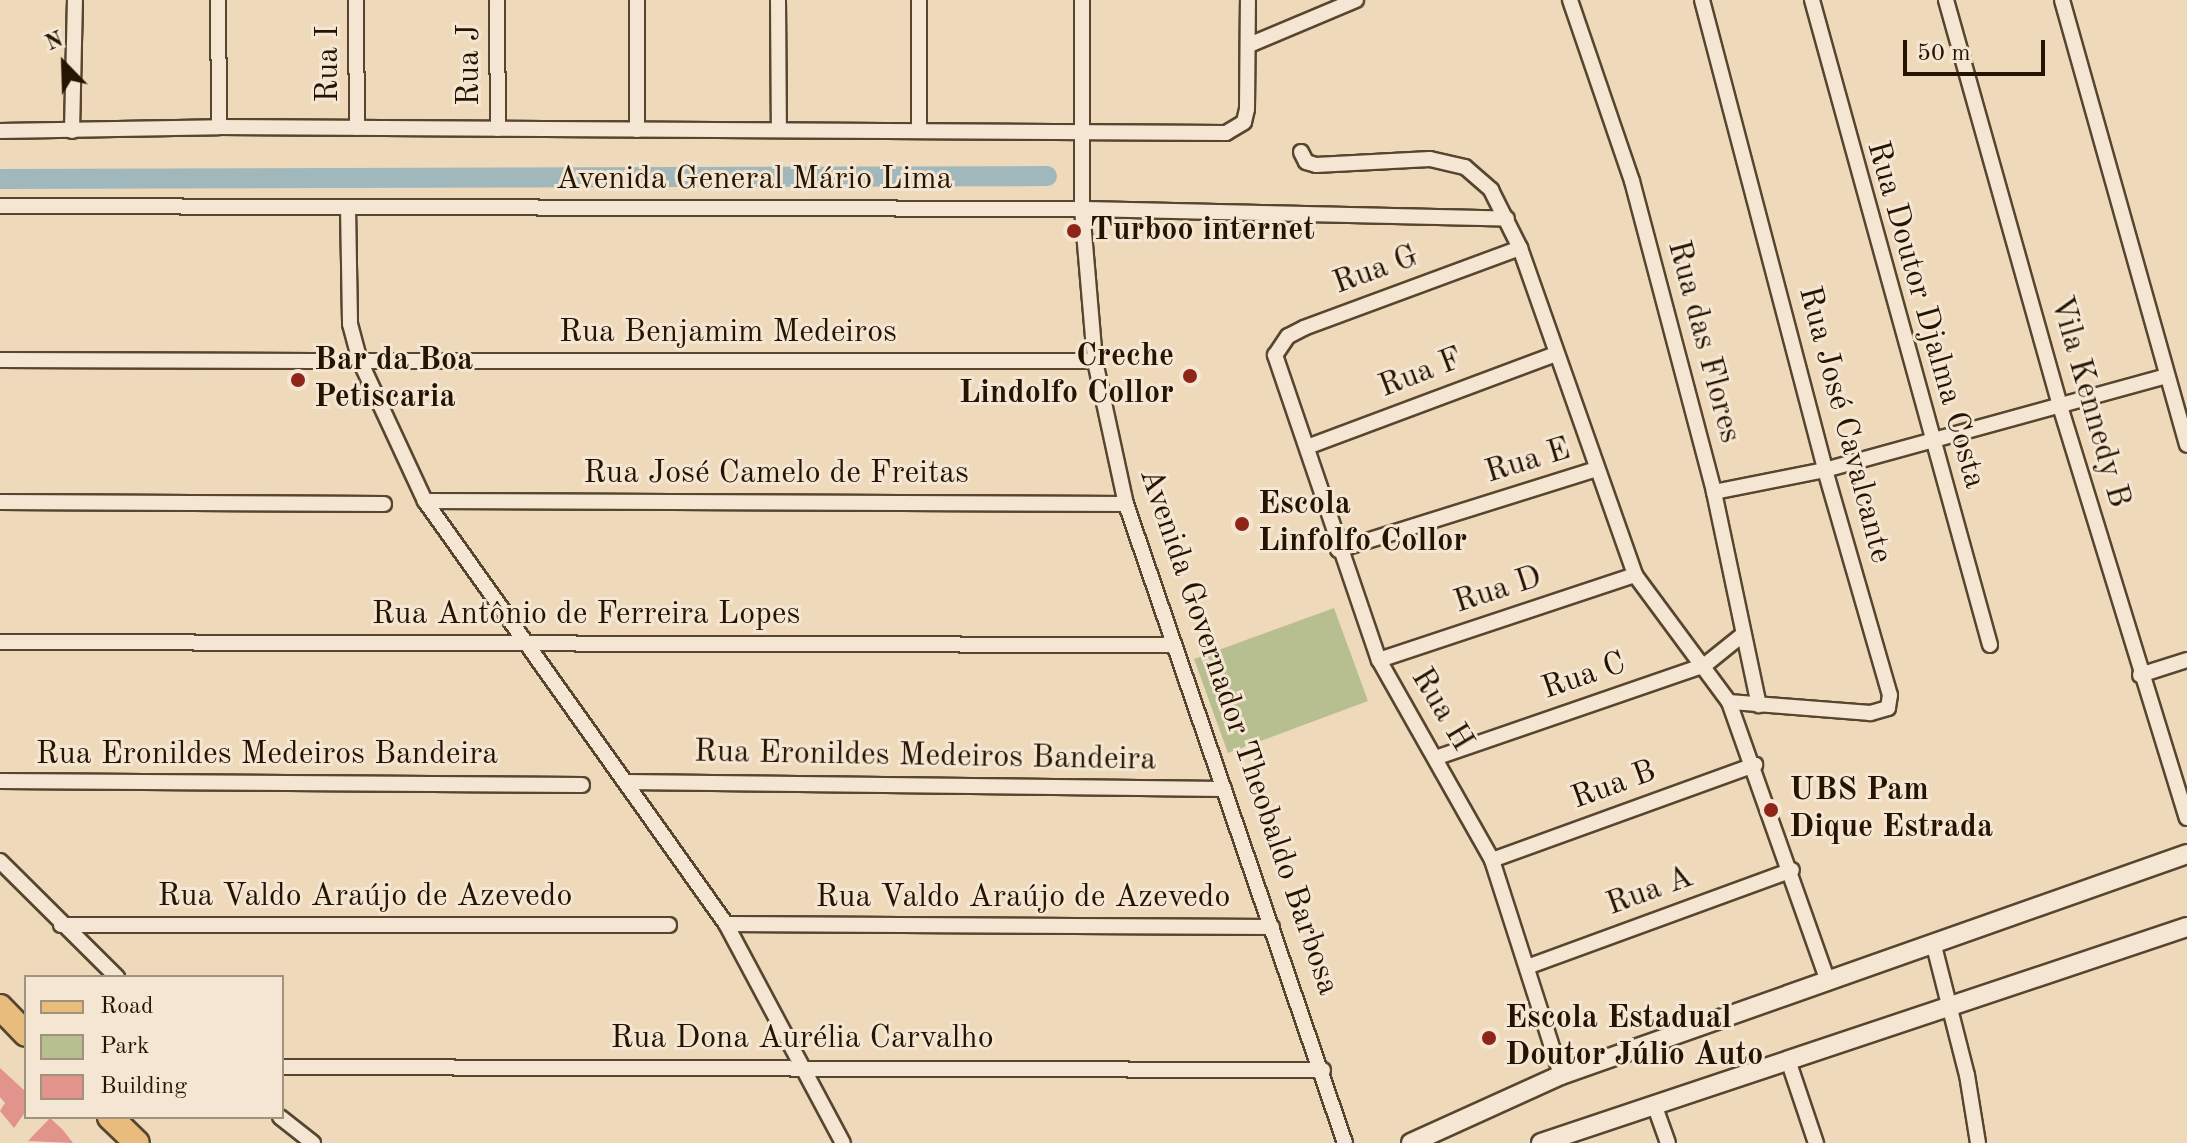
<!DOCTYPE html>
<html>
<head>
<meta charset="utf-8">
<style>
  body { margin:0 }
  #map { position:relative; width:2187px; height:1143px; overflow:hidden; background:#eed9ba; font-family:"Old Standard TT",serif }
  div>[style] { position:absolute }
  .green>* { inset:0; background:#b7bf91 }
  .canal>* { height:20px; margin:-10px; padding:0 10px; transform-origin:10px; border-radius:10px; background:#a0b7bc }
  .building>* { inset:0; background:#e2938c }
  .roads { filter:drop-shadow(2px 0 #57452e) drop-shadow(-2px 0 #57452e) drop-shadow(0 2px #57452e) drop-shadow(0 -2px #57452e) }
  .minor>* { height:14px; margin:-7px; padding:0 7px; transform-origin:7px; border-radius:7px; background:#f4e6d2 }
  .tertiary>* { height:18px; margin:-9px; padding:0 9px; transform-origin:9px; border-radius:9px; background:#f4e6d2 }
  .primary>* { height:24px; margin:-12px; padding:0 12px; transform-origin:12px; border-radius:12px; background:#e7bc7d }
  .dots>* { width:22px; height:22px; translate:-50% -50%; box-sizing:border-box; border:4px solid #f4e6d2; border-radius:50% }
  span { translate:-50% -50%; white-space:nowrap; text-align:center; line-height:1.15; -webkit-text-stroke:6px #f4e6d2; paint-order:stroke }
  .street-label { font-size:32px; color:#251400 }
  .poi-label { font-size:32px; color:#251400; font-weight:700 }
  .left { translate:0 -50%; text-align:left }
  .right { translate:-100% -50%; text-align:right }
  .legend { position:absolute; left:24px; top:975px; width:260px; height:144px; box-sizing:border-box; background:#f4e6d2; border:2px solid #a1927e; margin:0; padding:10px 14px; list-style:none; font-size:24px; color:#251400 }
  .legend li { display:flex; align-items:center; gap:16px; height:40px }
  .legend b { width:40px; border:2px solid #a1927e }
  .north { position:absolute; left:24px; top:24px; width:80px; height:80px; -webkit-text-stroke:6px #f4e6d2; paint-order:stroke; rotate:337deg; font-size:22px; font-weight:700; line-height:32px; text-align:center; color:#251400 }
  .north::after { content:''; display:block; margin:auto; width:28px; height:36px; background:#251400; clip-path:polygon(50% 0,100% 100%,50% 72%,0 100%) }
  .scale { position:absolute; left:1903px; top:40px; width:142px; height:36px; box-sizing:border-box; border:4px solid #251400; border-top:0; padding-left:10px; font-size:24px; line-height:28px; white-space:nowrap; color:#251400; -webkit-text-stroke:6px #f4e6d2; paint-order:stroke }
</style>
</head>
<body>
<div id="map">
  <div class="green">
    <div style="clip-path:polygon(1334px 608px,1368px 701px,1228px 753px,1194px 659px)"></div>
  </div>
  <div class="canal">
    <div style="left:0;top:179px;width:1047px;rotate:-0.16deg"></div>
  </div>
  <div class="building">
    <div style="clip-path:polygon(0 1068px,26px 1092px,26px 1111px,14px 1128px,0 1111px,5px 1103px,0 1097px)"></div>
    <div style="clip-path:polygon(50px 1118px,63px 1130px,73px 1143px,28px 1141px)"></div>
  </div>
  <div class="roads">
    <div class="minor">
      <div style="left:218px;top:0;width:127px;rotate:89.5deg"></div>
      <div style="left:356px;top:0;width:128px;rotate:89.6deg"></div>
      <div style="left:497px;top:0;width:129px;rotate:89.6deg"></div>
      <div style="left:637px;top:0;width:130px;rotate:90deg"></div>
      <div style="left:778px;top:0;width:130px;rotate:89.6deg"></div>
      <div style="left:919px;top:0;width:129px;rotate:90deg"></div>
      <div style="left:1082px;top:0;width:209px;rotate:90deg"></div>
      <div style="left:1082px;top:209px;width:153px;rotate:85.1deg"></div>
      <div style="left:1095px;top:361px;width:146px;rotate:77.8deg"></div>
      <div style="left:1126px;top:504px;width:675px;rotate:71.08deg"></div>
      <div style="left:1570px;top:0;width:191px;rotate:71.1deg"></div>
      <div style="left:1632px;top:181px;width:322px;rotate:75.2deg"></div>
      <div style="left:1714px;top:492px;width:218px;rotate:78.1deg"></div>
      <div style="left:1702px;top:0;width:486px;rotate:75.3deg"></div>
      <div style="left:1825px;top:470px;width:234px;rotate:73.9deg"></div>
      <div style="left:1890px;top:695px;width:13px;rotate:99deg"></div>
      <div style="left:1888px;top:708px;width:19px;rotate:164deg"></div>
      <div style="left:1870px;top:713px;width:141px;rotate:-175.5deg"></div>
      <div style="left:1812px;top:0;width:669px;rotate:74.57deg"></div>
      <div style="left:1946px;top:0;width:422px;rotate:74.3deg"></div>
      <div style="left:2060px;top:406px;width:431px;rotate:72.9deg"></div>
      <div style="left:2062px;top:0;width:462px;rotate:74.3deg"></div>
      <div style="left:1249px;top:45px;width:116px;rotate:-22.8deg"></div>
      <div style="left:0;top:131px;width:219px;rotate:-1deg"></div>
      <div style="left:219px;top:127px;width:1007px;rotate:0.34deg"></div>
      <div style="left:1226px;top:133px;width:21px;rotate:-31deg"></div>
      <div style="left:1244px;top:122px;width:13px;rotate:-77deg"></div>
      <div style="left:1247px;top:109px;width:109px;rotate:-89.5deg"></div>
      <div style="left:72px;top:131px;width:131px;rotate:-88.7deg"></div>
      <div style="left:1301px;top:152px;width:11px;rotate:63deg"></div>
      <div style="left:1306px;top:162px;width:10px;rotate:17deg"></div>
      <div style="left:1316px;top:165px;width:114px;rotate:-3deg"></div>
      <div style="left:1430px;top:159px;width:36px;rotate:13deg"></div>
      <div style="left:1465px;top:167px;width:35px;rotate:41deg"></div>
      <div style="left:1491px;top:190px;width:65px;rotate:63.4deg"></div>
      <div style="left:1520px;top:248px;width:347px;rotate:70.6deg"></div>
      <div style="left:1635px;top:575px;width:158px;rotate:53.5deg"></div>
      <div style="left:1729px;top:702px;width:294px;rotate:70.5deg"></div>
      <div style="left:0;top:206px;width:1082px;rotate:0.16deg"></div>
      <div style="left:1082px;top:209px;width:425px;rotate:1.3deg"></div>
      <div style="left:348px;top:207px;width:117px;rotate:89deg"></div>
      <div style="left:350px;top:324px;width:38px;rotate:75deg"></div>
      <div style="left:360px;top:361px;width:154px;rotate:65.1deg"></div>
      <div style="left:425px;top:501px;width:519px;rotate:54.56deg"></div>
      <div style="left:726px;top:924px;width:248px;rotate:61.9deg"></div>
      <div style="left:1520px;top:248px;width:230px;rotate:159.7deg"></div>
      <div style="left:1304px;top:328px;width:18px;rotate:153deg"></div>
      <div style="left:1288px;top:336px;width:23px;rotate:124deg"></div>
      <div style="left:1275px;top:355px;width:322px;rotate:71.2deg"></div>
      <div style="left:1379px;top:660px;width:230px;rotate:60.5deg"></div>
      <div style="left:1492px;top:860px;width:226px;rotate:72.2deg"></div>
      <div style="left:0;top:360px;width:316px;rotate:0.2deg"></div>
      <div style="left:360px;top:361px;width:735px"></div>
      <div style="left:1307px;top:447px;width:266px;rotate:-20.5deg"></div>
      <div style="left:1714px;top:492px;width:113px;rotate:-11.2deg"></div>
      <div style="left:1825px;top:470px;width:354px;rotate:-15.4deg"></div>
      <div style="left:425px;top:501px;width:701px;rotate:0.25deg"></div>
      <div style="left:0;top:502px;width:384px;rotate:0.3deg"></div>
      <div style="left:1338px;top:550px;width:271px;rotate:-17.4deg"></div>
      <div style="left:0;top:642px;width:1172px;rotate:0.15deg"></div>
      <div style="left:1379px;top:660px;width:270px;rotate:-18.4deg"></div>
      <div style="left:2140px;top:675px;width:49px;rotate:-17.7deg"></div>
      <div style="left:1438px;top:757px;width:282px;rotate:-19deg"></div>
      <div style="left:1705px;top:665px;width:46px;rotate:-38.9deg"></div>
      <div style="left:0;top:781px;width:582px;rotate:0.39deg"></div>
      <div style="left:626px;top:782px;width:598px;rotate:0.67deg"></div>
      <div style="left:1492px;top:860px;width:280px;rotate:-19.9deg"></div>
      <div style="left:0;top:861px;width:165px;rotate:44.8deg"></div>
      <div style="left:726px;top:924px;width:546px;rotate:0.31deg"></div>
      <div style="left:61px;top:925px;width:608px"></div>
      <div style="left:1933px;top:942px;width:137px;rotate:75.7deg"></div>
      <div style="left:1967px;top:1075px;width:69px;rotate:80.8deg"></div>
      <div style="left:1527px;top:967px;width:282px;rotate:-20.1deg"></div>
      <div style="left:1788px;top:1060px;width:88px;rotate:71.4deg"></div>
      <div style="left:282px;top:1067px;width:1041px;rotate:0.17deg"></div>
      <div style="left:1654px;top:1104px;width:41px;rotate:70.3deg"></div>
      <div style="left:280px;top:1117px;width:42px;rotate:38.2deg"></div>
    </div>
    <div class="tertiary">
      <div style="left:1411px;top:1143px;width:165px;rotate:-24.4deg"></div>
      <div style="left:1561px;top:1075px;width:664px;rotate:-19.44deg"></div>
      <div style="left:1541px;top:1143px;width:681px;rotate:-18.49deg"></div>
    </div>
    <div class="primary">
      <div style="left:0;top:1007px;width:37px;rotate:46deg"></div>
      <div style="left:110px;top:1117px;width:37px;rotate:44deg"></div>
    </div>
  </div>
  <div class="dots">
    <div style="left:1074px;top:231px;background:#8f2418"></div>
    <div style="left:1190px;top:376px;background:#8f2418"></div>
    <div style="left:298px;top:380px;background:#8f2418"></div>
    <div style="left:1242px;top:524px;background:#8f2418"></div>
    <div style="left:1771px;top:810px;background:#8f2418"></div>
    <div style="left:1489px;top:1038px;background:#8f2418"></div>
  </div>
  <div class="street-label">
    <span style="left:329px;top:64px;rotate:-90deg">Rua I</span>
    <span style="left:470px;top:65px;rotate:-90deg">Rua J</span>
    <span style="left:754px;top:180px">Avenida General Mário Lima</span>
    <span style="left:1376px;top:271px;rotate:-20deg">Rua G</span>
    <span style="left:1925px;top:315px;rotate:74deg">Rua Doutor Djalma Costa</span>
    <span style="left:728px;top:333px">Rua Benjamim Medeiros</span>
    <span style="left:1703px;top:342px;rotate:75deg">Rua das Flores</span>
    <span style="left:1421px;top:374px;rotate:-21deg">Rua F</span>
    <span style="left:2089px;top:402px;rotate:74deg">Vila Kennedy B</span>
    <span style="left:1844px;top:425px;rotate:75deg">Rua José Cavalcante</span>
    <span style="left:1528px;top:462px;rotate:-17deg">Rua E</span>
    <span style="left:776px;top:474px">Rua José Camelo de Freitas</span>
    <span style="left:1498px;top:591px;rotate:-18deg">Rua D</span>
    <span style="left:586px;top:615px">Rua Antônio de Ferreira Lopes</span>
    <span style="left:1584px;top:677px;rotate:-19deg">Rua C</span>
    <span style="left:1441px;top:710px;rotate:59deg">Rua H</span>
    <span style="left:1238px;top:732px;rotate:71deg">Avenida Governador Theobaldo Barbosa</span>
    <span style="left:267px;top:755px">Rua Eronildes Medeiros Bandeira</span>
    <span style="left:925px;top:757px;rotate:1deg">Rua Eronildes Medeiros Bandeira</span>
    <span style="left:1614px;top:786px;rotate:-20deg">Rua B</span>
    <span style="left:1650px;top:892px;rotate:-20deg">Rua A</span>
    <span style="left:365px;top:897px">Rua Valdo Araújo de Azevedo</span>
    <span style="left:1023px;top:898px">Rua Valdo Araújo de Azevedo</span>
    <span style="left:802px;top:1039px">Rua Dona Aurélia Carvalho</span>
  </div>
  <div class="poi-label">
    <span class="left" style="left:1090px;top:231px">Turboo internet</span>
    <span class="right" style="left:1174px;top:376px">Creche<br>Lindolfo Collor</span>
    <span class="left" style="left:314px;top:380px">Bar da Boa<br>Petiscaria</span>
    <span class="left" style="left:1258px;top:524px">Escola<br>Linfolfo Collor</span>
    <span class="left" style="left:1789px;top:810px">UBS Pam<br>Dique Estrada</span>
    <span class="left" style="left:1505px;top:1038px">Escola Estadual<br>Doutor Júlio Auto</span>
  </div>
  <ul class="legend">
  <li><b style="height:10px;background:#e7bc7d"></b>Road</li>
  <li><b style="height:22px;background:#b7bf91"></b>Park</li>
  <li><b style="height:22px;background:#e2938c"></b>Building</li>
  </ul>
  <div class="north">N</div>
  <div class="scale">50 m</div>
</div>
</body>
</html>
